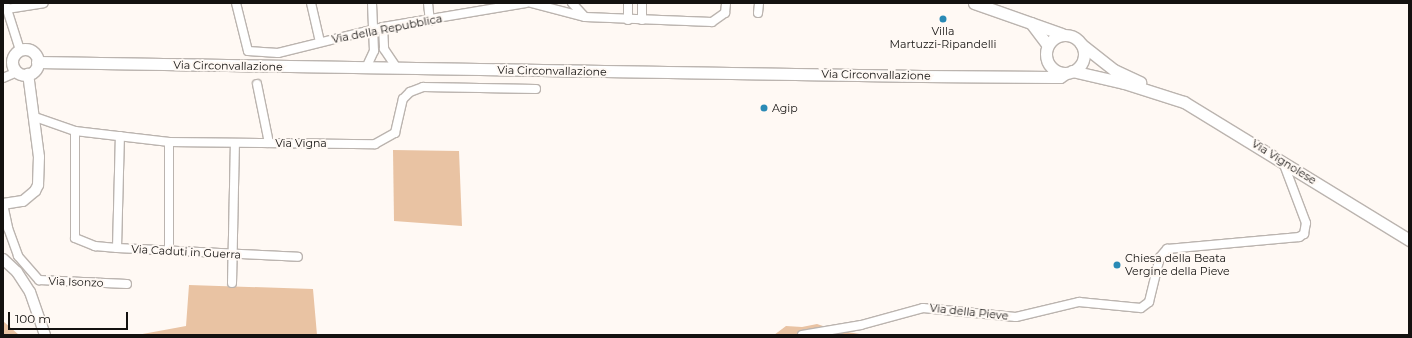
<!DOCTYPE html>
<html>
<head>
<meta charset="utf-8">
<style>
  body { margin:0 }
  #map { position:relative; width:1412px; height:338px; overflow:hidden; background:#fff9f4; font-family:Montserrat,sans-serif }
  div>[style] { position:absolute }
  .green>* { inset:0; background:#e9c3a3 }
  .roads { filter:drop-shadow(1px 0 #bbb4af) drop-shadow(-1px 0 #bbb4af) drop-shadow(0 1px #bbb4af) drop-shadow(0 -1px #bbb4af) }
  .minor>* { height:8px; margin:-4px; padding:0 4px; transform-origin:4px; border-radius:4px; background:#fff }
  .tertiary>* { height:10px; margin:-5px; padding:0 5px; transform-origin:5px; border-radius:5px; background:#fff }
  .secondary>* { height:11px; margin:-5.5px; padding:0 5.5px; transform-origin:5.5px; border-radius:5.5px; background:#fff }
  .secondary>.ring { margin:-5.5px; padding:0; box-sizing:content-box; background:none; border:11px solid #fff; border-radius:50% }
  .dots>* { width:11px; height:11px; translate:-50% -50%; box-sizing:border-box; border:2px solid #fff9f4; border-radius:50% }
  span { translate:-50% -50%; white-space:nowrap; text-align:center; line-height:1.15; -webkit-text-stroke:4px #fff9f4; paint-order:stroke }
  .street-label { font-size:11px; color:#141210 }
  .poi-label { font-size:11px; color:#141210 }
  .left { translate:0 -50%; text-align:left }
  .frame { position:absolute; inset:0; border:4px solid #141210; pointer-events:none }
  .scale { position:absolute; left:8px; top:312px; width:120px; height:18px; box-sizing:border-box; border:2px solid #141210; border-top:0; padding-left:5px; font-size:12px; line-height:14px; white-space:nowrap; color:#141210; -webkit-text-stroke:3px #fff9f4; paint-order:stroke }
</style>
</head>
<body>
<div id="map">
  <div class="green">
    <div style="clip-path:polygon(393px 150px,459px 151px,462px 226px,394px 221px)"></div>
    <div style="clip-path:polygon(189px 285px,313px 289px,317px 335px,137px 335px,186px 326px)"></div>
    <div style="clip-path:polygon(3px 321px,19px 335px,3px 335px)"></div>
    <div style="clip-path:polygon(817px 324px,835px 330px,866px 335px,774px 335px,786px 326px,802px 327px)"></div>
  </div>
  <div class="roads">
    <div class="minor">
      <div style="left:5px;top:3px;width:49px;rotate:72.3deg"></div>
      <div style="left:236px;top:3px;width:49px;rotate:76deg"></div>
      <div style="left:248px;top:51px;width:30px;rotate:4deg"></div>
      <div style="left:278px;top:53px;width:108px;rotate:-13.9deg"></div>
      <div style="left:383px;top:27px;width:145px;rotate:-9.5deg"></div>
      <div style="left:311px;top:3px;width:39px;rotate:77deg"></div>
      <div style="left:428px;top:3px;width:18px;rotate:84deg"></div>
      <div style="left:531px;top:3px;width:56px;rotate:14.5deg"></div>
      <div style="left:585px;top:17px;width:127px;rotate:2.3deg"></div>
      <div style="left:712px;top:22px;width:16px;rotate:-35deg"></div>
      <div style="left:725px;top:13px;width:10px;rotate:-84deg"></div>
      <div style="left:572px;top:3px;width:18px;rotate:47deg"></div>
      <div style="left:7px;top:9px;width:37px;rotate:-9deg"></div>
      <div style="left:758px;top:13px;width:10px;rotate:-84deg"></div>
      <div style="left:628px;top:20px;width:17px;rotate:-90deg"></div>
      <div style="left:642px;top:20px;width:17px;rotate:-90deg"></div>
      <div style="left:383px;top:27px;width:22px;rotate:87deg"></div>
      <div style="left:384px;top:49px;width:23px;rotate:56deg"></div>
      <div style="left:366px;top:68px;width:19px;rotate:-65deg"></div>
      <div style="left:374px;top:51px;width:48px;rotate:-92.4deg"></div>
      <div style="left:3px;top:78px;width:15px;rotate:-23deg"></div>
      <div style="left:257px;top:84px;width:60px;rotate:78.5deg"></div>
      <div style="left:35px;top:117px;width:42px;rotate:19.3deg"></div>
      <div style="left:75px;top:131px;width:95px;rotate:6.7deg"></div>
      <div style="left:169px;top:142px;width:206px;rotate:0.6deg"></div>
      <div style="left:375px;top:144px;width:23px;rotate:-29deg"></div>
      <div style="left:395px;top:133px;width:35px;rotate:-77deg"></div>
      <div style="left:403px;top:99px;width:10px;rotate:-45deg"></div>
      <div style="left:410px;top:92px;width:14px;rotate:-21deg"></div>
      <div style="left:423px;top:87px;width:113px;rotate:1deg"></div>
      <div style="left:75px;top:131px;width:107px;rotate:90deg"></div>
      <div style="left:75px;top:238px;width:22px;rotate:22deg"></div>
      <div style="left:95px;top:246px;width:22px;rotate:5deg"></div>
      <div style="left:117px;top:248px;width:181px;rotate:2.8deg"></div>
      <div style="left:3px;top:204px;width:25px;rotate:78deg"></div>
      <div style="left:8px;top:228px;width:30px;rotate:70deg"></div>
      <div style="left:18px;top:256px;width:32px;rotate:49deg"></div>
      <div style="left:39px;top:280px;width:88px;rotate:2.6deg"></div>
      <div style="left:117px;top:248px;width:112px;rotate:-88.5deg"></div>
      <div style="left:169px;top:251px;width:109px;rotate:-90deg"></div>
      <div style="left:232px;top:283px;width:139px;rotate:-88.8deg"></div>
      <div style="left:802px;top:335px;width:60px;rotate:-9.6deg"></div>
      <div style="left:861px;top:325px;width:64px;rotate:-15.3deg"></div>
      <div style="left:923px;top:308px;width:93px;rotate:5.5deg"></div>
      <div style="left:1016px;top:317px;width:65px;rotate:-13.4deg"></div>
      <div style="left:1079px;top:302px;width:62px;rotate:5.5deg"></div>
      <div style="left:1141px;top:308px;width:10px;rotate:-37deg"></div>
      <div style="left:1149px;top:302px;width:46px;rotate:-76.3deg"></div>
      <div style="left:1160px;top:257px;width:11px;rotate:-49deg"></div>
      <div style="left:1167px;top:249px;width:133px;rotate:-5.2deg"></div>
      <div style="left:1299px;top:237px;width:6px;rotate:-31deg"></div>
      <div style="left:1304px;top:234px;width:11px;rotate:-80deg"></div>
      <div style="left:1306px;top:223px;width:65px;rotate:-110.7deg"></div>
    </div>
    <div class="tertiary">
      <div style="left:3px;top:204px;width:20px;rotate:-9deg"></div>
      <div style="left:23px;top:201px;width:16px;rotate:-40deg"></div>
      <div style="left:35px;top:191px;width:7px;rotate:-63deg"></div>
      <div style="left:38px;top:185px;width:28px;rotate:-88deg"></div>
      <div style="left:39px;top:157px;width:84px;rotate:-97.5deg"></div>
      <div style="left:3px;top:259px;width:19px;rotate:43deg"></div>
      <div style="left:17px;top:272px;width:24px;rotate:57deg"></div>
      <div style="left:30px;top:292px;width:46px;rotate:70.8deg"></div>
    </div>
    <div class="secondary">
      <div style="left:974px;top:3px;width:93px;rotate:19.4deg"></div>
      <div style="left:1031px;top:23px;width:26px;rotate:53deg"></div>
      <div class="ring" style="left:1046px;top:35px;width:27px;height:27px"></div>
      <div style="left:1081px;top:44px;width:42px;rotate:38.2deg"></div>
      <div style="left:1114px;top:70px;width:29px;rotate:25deg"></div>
      <div class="ring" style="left:12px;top:49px;width:15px;height:15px"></div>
      <div style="left:37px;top:62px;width:885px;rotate:0.91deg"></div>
      <div style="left:922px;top:76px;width:138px;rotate:0.4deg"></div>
      <div style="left:1060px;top:77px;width:7px;rotate:-34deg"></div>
      <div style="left:1072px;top:71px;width:53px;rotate:13deg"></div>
      <div style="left:1124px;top:83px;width:63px;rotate:17.6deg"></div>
      <div style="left:1184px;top:102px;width:264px;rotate:31.5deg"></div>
    </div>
  </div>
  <div class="dots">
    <div style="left:943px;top:19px;background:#2a8ab5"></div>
    <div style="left:764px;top:108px;background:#2a8ab5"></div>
    <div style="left:1117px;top:265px;background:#2a8ab5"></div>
  </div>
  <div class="street-label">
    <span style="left:387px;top:29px;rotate:-11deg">Via della Repubblica</span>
    <span style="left:228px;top:66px;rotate:1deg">Via Circonvallazione</span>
    <span style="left:552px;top:71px;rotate:1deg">Via Circonvallazione</span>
    <span style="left:876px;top:75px;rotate:1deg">Via Circonvallazione</span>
    <span style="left:301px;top:143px">Via Vigna</span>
    <span style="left:1284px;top:162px;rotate:32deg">Via Vignolese</span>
    <span style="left:186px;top:252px;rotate:3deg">Via Caduti in Guerra</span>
    <span style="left:76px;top:282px;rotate:2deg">Via Isonzo</span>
    <span style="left:969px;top:312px;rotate:6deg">Via della Pieve</span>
  </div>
  <div class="poi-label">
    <span style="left:943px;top:38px">Villa<br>Martuzzi-Ripandelli</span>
    <span class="left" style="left:772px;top:108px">Agip</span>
    <span class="left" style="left:1125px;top:265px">Chiesa della Beata<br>Vergine della Pieve</span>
  </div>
  <div class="frame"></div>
  <div class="scale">100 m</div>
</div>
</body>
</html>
